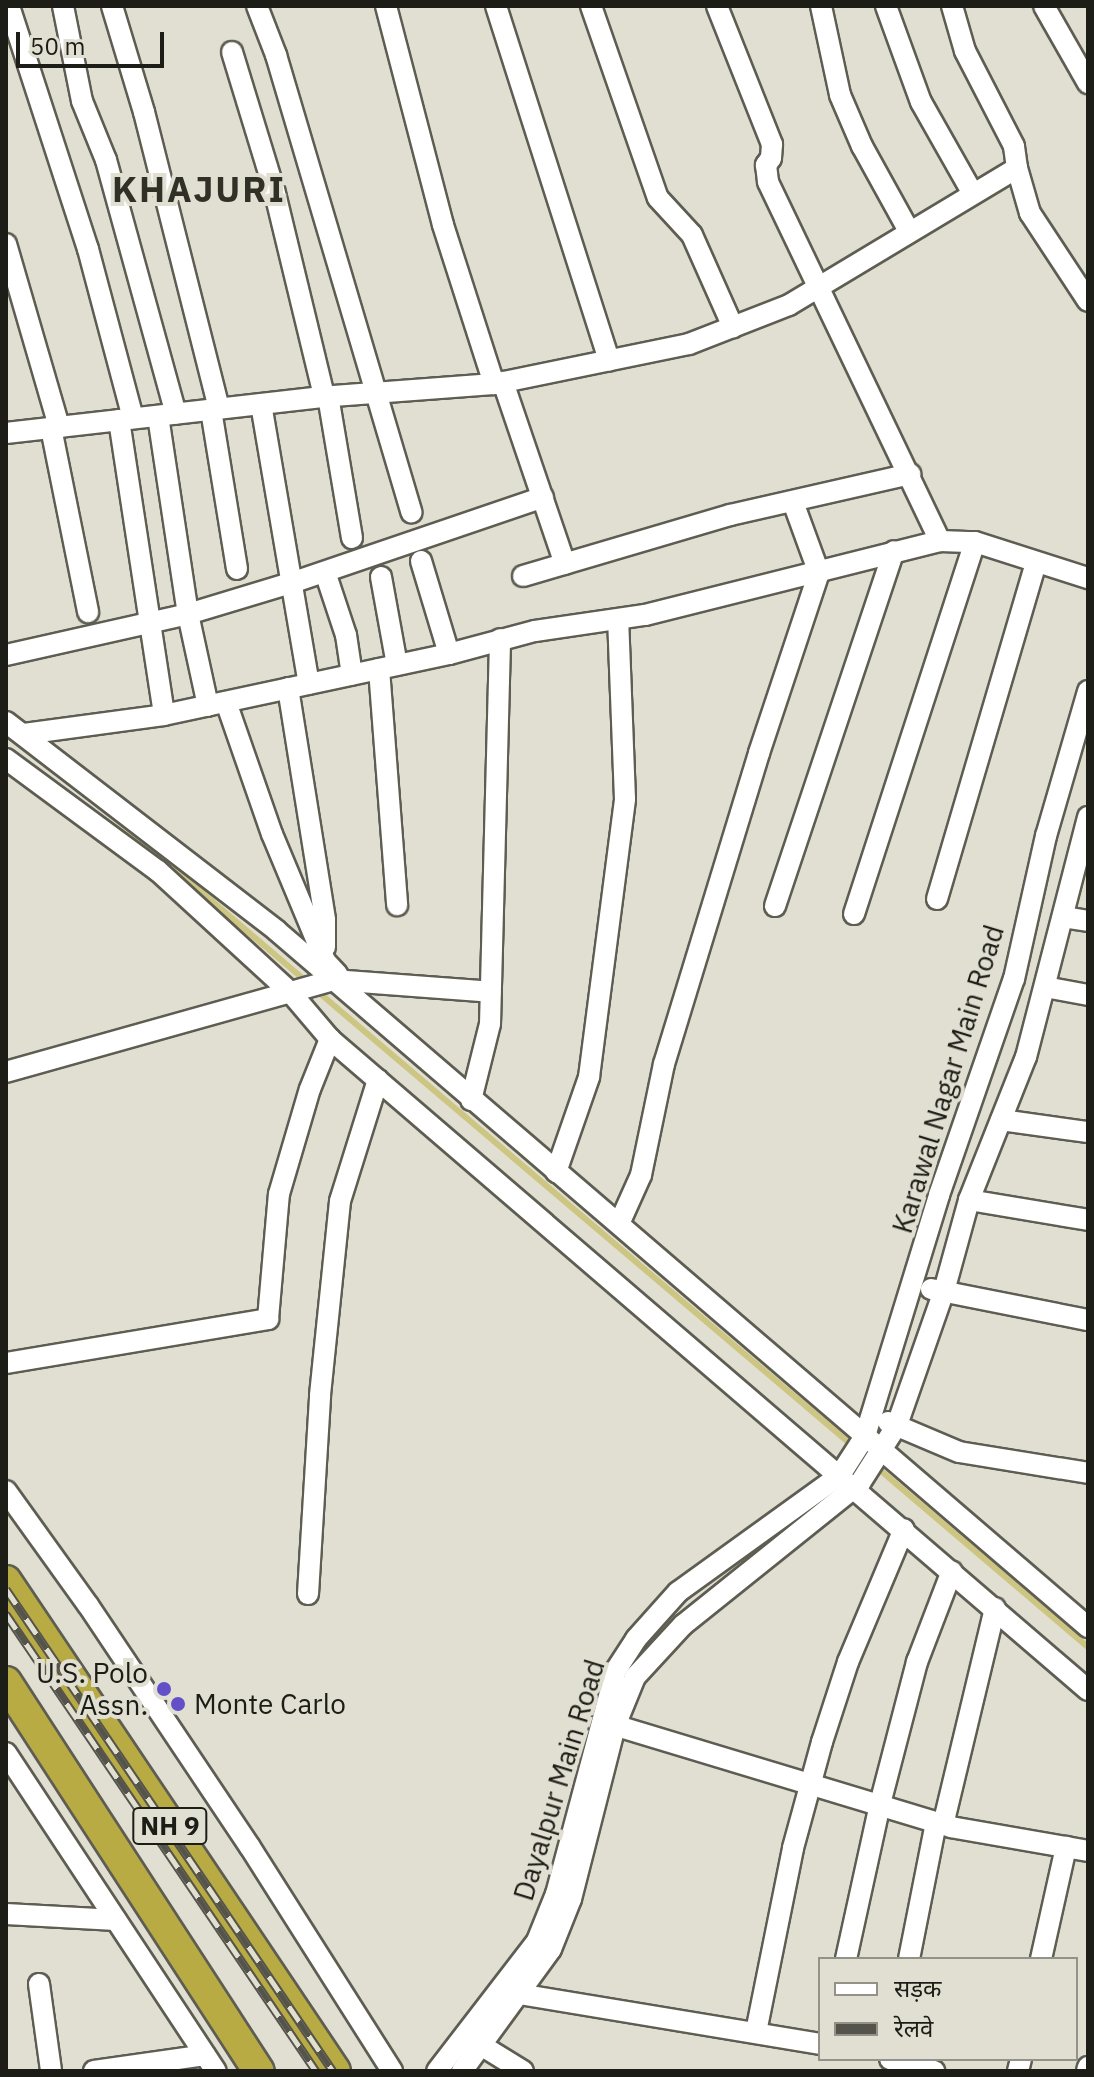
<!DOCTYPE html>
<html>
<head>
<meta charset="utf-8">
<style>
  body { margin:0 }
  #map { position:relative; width:1094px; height:2077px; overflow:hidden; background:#e1dfd2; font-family:"IBM Plex Sans","Noto Sans Devanagari",sans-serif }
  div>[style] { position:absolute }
  .stream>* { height:6px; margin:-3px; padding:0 3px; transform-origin:3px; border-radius:3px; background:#cdc582 }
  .roads { filter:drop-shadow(2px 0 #5e5d52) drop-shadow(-2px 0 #5e5d52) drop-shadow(0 2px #5e5d52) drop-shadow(0 -2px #5e5d52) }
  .minor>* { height:20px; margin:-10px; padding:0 10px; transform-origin:10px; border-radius:10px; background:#fff }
  .highway>* { height:30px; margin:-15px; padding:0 15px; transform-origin:15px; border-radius:15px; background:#b8ab44 }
  .rail>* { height:9px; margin-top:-4.5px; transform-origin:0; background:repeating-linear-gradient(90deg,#e1dfd2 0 18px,#54544d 0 36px); box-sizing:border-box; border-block:2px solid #54544d }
  .dots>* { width:22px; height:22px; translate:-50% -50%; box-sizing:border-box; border:4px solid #e1dfd2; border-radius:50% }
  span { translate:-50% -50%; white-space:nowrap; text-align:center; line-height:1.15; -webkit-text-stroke:8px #e1dfd2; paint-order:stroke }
  .shield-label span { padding:2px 6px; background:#e1dfd2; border:2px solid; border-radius:6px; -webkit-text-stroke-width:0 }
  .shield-label { font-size:26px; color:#1d1d18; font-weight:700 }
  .street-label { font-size:28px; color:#1d1d18 }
  .poi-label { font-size:28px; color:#1d1d18 }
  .right { translate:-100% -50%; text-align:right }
  .left { translate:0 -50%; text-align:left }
  .district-label { font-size:36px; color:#313026; font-weight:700; letter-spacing:2px }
  .frame { position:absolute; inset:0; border:8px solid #1d1d18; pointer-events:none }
  .legend { position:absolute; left:818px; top:1957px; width:260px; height:104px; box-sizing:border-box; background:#e1dfd2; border:2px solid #939188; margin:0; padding:10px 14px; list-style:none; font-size:24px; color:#1d1d18 }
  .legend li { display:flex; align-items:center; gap:16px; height:40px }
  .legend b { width:40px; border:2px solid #939188 }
  .scale { position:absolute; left:16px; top:32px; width:148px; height:36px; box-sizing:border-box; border:4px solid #1d1d18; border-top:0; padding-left:10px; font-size:24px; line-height:28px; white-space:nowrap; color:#1d1d18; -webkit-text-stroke:6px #e1dfd2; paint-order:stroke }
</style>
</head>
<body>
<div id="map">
  <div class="stream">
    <div style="left:102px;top:818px;width:78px;rotate:34.5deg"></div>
    <div style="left:166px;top:862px;width:187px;rotate:40.4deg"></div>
    <div style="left:317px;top:991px;width:704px;rotate:40.34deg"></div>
    <div style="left:874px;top:1465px;width:281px;rotate:40.4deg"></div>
  </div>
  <div class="roads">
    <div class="minor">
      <div style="left:9px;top:6px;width:256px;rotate:72deg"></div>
      <div style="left:88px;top:249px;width:175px;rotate:75.1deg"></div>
      <div style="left:63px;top:6px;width:97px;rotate:78.7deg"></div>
      <div style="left:82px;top:101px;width:64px;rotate:67.9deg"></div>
      <div style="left:106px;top:160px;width:263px;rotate:74.6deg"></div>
      <div style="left:112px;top:6px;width:111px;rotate:73.2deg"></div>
      <div style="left:144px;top:112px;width:305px;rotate:75.8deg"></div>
      <div style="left:257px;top:6px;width:53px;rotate:68.8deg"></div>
      <div style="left:276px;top:55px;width:477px;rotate:73.5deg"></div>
      <div style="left:386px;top:6px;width:226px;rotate:75.4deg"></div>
      <div style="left:443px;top:225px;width:167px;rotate:72.2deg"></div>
      <div style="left:496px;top:6px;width:372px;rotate:72.3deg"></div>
      <div style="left:591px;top:6px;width:203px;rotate:70.8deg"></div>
      <div style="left:658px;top:198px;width:50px;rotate:47.4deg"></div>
      <div style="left:692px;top:235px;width:101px;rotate:66deg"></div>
      <div style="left:717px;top:6px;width:149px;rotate:68.3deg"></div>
      <div style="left:772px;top:144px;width:14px;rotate:94deg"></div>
      <div style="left:771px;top:158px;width:9px;rotate:126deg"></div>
      <div style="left:766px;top:165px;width:17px;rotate:83deg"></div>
      <div style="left:768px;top:182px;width:398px;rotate:64.4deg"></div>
      <div style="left:821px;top:6px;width:91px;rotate:77.9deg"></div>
      <div style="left:840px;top:95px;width:56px;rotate:66.7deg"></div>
      <div style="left:862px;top:146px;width:97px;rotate:61.1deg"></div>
      <div style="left:886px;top:6px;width:102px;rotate:70deg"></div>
      <div style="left:921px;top:102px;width:103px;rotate:60.5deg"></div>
      <div style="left:1044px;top:6px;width:89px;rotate:60.3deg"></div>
      <div style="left:232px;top:52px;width:143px;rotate:73deg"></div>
      <div style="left:274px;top:189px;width:213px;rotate:76.4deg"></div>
      <div style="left:1017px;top:168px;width:47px;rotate:73.9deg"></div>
      <div style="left:1030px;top:213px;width:105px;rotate:56.6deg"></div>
      <div style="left:6px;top:244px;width:191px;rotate:73.8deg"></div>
      <div style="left:503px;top:382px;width:192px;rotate:71.2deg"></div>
      <div style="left:328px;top:396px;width:144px;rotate:80.4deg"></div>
      <div style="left:261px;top:404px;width:284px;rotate:80.3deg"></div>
      <div style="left:211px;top:410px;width:161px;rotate:80.7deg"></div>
      <div style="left:158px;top:416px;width:200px;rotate:81.4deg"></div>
      <div style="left:188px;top:614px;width:94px;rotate:77.7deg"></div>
      <div style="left:119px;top:420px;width:298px;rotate:81.3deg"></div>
      <div style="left:51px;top:428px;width:188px;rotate:78.6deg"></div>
      <div style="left:6px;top:433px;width:316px;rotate:-6.5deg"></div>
      <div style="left:320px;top:397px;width:174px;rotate:-4.3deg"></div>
      <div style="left:494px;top:384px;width:199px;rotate:-11.6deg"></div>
      <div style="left:689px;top:344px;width:107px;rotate:-21.3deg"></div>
      <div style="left:789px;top:305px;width:266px;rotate:-31deg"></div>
      <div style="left:1017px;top:168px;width:22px;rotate:-98deg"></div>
      <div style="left:1014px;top:146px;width:107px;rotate:-117.3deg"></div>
      <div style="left:965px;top:51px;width:47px;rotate:-106.1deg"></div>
      <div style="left:421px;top:561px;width:97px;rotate:73.2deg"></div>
      <div style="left:523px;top:576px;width:216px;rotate:-16.4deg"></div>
      <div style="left:730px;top:515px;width:185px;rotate:-12.8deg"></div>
      <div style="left:381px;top:577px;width:89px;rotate:79.7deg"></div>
      <div style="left:328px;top:581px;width:57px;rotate:71.6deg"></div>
      <div style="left:346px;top:635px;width:40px;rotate:81.5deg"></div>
      <div style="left:6px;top:655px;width:187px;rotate:-12.7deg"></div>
      <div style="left:188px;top:614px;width:111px;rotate:-16.8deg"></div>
      <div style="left:294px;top:582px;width:263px;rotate:-18.8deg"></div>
      <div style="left:379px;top:669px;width:237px;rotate:85.6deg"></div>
      <div style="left:288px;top:688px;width:235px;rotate:80.9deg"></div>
      <div style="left:325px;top:920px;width:27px;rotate:90deg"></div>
      <div style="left:226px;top:702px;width:140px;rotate:70.8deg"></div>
      <div style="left:272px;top:834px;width:138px;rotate:67.3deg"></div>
      <div style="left:325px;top:961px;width:18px;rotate:47deg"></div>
      <div style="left:6px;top:722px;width:342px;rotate:37.6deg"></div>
      <div style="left:277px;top:931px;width:1069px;rotate:40.64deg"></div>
      <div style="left:24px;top:734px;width:141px;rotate:-7.7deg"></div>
      <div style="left:164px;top:715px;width:291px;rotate:-12.1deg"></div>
      <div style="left:449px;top:654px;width:89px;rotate:-15deg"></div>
      <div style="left:535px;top:631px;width:111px;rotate:-8.3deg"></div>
      <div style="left:645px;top:615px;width:304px;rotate:-14.1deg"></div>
      <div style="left:940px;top:541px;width:35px;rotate:2deg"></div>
      <div style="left:975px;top:542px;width:119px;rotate:17.7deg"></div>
      <div style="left:6px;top:759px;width:189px;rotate:36.4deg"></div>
      <div style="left:158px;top:871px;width:180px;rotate:42.5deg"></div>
      <div style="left:291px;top:993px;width:60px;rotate:49.7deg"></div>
      <div style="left:330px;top:1039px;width:999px;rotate:40.66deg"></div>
      <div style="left:937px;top:899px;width:350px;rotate:-73.6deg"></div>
      <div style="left:775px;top:906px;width:374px;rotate:-71.5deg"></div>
      <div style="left:854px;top:914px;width:391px;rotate:-72deg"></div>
      <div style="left:1063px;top:917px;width:25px;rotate:9deg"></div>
      <div style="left:1045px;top:987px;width:44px;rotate:10.5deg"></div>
      <div style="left:6px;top:1072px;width:340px;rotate:-15.7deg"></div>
      <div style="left:333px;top:980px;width:158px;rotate:4.3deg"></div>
      <div style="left:471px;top:1100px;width:78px;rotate:-76deg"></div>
      <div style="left:490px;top:1024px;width:385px;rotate:-88.5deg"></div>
      <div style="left:1001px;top:1120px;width:88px;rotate:7.9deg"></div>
      <div style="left:556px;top:1172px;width:101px;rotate:-70.8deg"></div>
      <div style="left:589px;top:1077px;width:280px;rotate:-82.6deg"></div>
      <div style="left:625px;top:799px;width:179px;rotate:-92.2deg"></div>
      <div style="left:969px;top:1200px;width:121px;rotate:9.5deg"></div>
      <div style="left:619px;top:1224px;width:54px;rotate:-65.8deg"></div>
      <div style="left:641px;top:1175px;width:113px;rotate:-78.3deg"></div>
      <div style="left:664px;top:1064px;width:325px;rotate:-73deg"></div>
      <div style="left:759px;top:753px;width:190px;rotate:-71.6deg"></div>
      <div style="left:819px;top:573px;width:76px;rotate:-110.1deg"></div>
      <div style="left:931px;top:1289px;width:160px;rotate:11.2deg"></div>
      <div style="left:6px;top:1363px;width:266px;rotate:-9.5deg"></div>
      <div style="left:268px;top:1319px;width:125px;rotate:-85deg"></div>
      <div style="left:279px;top:1194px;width:109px;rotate:-73.6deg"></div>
      <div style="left:310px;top:1089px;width:54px;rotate:-68.2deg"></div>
      <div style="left:888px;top:1422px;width:77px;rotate:22.9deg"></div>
      <div style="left:959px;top:1452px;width:131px;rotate:9.2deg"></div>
      <div style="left:6px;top:1491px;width:140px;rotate:54.3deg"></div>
      <div style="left:88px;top:1605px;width:291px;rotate:56.2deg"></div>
      <div style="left:250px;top:1847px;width:265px;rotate:57.6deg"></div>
      <div style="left:308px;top:1594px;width:199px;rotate:-86.5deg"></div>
      <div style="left:320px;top:1395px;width:195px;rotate:-84.1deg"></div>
      <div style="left:340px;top:1201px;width:127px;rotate:-72.6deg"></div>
      <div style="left:604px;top:1722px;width:363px;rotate:16.8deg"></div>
      <div style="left:951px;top:1827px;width:139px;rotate:9.9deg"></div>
      <div style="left:6px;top:1753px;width:381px;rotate:56.6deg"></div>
      <div style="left:943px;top:1825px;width:223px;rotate:-76.5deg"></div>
      <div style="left:6px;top:1914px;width:110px;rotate:3.1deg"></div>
      <div style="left:846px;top:1959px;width:159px;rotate:-77.6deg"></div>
      <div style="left:880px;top:1804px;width:147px;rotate:-75.4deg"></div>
      <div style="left:917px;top:1662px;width:97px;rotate:-69deg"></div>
      <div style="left:909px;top:1959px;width:139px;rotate:-78.8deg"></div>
      <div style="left:1041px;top:1959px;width:115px;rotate:-77.4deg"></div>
      <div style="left:39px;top:1984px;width:88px;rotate:82.1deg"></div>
      <div style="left:519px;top:1994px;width:305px;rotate:9.4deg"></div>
      <div style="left:756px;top:2032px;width:188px;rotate:-78.6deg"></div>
      <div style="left:793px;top:1848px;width:110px;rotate:-74.7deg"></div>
      <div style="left:822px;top:1742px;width:84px;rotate:-72deg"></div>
      <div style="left:848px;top:1662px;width:144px;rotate:-67.2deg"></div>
      <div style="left:471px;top:2039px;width:61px;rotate:31.6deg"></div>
      <div style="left:890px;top:2059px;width:46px;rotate:15.3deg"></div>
      <div style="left:94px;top:2071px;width:112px;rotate:-8.2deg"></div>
      <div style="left:437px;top:2071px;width:164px;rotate:-52.4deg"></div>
      <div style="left:537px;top:1941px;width:51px;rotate:-68deg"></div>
      <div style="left:556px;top:1894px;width:232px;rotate:-75deg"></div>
      <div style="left:616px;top:1670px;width:37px;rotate:-57deg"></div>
      <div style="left:636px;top:1639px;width:63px;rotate:-48.2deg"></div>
      <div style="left:678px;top:1592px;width:200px;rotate:-35.8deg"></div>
      <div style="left:840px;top:1475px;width:46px;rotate:-57.3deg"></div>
      <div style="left:865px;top:1436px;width:252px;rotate:-72.9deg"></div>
      <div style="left:939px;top:1195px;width:229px;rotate:-70.9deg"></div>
      <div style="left:1014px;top:979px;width:147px;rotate:-77.4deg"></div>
      <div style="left:1046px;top:836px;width:151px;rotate:-73.8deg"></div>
      <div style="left:462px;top:2071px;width:151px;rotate:-53.9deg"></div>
      <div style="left:551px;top:1949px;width:54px;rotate:-68.2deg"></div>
      <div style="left:571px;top:1899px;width:179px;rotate:-75.7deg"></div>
      <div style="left:615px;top:1726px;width:53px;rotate:-67.8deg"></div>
      <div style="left:635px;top:1677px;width:71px;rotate:-47.3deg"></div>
      <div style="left:683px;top:1625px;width:227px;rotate:-38.7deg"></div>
      <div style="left:860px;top:1483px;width:69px;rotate:-57.5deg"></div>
      <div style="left:897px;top:1425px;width:142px;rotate:-70.7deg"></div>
      <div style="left:944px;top:1291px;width:94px;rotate:-74.6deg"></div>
      <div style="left:969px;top:1200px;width:154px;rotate:-68.3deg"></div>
      <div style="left:1026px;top:1057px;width:248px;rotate:-75.5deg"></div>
      <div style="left:1018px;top:2071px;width:12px;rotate:-76deg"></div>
      <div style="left:1087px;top:2071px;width:4px;rotate:-76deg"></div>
    </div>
    <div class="highway">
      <div style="left:6px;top:1581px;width:590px;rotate:56.12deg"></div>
      <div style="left:6px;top:1682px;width:464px;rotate:57deg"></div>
    </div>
  </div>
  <div class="rail">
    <div style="left:6px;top:1589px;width:582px;rotate:55.85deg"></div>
    <div style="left:6px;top:1614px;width:552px;rotate:55.85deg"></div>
  </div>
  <div class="dots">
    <div style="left:164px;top:1689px;background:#634fc8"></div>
    <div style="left:178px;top:1704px;background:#634fc8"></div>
  </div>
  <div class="shield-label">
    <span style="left:170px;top:1826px">NH 9</span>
  </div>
  <div class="street-label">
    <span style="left:948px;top:1079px;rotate:-73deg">Karawal Nagar Main Road</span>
    <span style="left:559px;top:1780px;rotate:-73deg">Dayalpur Main Road</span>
  </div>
  <div class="poi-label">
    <span class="right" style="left:148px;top:1689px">U.S. Polo<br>Assn.</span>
    <span class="left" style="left:194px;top:1704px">Monte Carlo</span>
  </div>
  <div class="district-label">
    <span style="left:199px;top:189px">KHAJURI</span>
  </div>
  <div class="frame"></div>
  <ul class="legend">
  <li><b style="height:10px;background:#fff"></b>सड़क</li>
  <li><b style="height:10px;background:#54544d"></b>रेलवे</li>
  </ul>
  <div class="scale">50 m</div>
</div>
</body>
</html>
